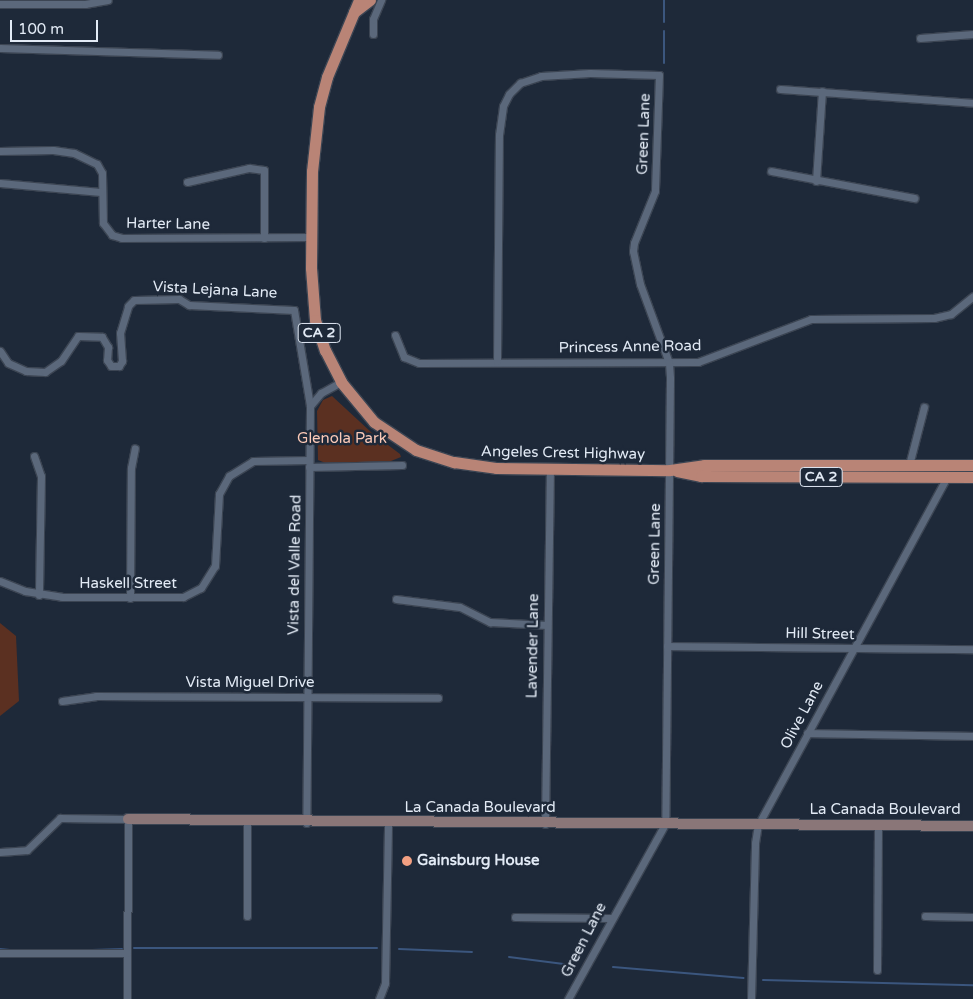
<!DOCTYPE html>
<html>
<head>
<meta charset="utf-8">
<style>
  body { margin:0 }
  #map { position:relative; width:973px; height:999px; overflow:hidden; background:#1e2939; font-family:"Varela Round",sans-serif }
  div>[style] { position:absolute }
  .green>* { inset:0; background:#5b3021 }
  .stream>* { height:2px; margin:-1px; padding:0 1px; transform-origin:1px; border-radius:1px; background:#3b567e }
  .roads { filter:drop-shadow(1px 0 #3c4553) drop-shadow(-1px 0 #3c4553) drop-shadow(0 1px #3c4553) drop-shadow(0 -1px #3c4553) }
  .street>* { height:7px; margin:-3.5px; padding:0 3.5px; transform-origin:3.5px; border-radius:3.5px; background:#5b687b }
  .secondary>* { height:10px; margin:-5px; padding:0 5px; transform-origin:5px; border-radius:5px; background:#8a7678 }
  .primary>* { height:11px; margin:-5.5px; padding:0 5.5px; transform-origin:5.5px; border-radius:5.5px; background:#b98476 }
  .dots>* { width:14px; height:14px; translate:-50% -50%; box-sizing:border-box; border:2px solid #1e2939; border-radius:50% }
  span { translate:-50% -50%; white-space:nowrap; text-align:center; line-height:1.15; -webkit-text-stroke:5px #1e2939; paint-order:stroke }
  .shield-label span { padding:1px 4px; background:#1e2939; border:1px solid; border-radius:4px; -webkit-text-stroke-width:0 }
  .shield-label { font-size:14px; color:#e2eaf5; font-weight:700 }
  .street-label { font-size:15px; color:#e2eaf5 }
  .park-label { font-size:15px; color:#fbc9b7 }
  .poi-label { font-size:15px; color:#e2eaf5; font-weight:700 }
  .left { translate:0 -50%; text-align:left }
  .scale { position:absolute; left:10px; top:20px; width:88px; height:22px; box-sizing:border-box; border:2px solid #e2eaf5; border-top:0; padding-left:6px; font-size:15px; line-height:18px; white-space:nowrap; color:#e2eaf5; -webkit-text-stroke:4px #1e2939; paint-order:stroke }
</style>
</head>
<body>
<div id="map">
  <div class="green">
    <div style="clip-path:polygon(332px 396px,372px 433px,400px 454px,401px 457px,386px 463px,328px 464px,318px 460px,317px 411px,323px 400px)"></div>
    <div style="clip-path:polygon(0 623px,16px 636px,19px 701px,0 716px)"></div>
  </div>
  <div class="stream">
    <div style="left:664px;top:0;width:22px;rotate:90deg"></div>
    <div style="left:664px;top:31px;width:32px;rotate:90deg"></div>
    <div style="left:134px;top:948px;width:243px"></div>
    <div style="left:0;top:949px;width:10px;rotate:6deg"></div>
    <div style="left:399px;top:949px;width:73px;rotate:2.4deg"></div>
    <div style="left:92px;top:950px;width:30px;rotate:-2deg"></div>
    <div style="left:509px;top:957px;width:63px;rotate:7.4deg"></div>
    <div style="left:613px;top:967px;width:131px;rotate:4.8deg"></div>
    <div style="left:763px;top:980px;width:210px;rotate:1.4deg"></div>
  </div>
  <div class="roads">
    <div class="street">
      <div style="left:0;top:4px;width:85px"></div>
      <div style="left:85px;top:4px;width:23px;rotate:-10deg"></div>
      <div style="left:373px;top:34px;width:15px;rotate:-90deg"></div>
      <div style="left:373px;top:19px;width:21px;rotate:-67deg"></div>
      <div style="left:920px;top:38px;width:53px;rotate:-4.3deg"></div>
      <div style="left:0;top:48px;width:218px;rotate:1.8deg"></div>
      <div style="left:780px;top:89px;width:194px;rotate:4.1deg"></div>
      <div style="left:0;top:151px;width:53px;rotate:-1.1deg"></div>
      <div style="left:53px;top:150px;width:21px;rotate:8deg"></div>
      <div style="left:74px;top:153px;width:25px;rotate:26deg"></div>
      <div style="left:97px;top:164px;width:10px;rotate:61deg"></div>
      <div style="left:102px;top:173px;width:50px;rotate:88.9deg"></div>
      <div style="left:103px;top:223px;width:15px;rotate:53deg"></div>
      <div style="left:112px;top:235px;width:10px;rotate:17deg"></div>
      <div style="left:122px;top:238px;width:189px;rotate:-0.3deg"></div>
      <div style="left:771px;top:171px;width:146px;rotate:10.7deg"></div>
      <div style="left:816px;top:181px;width:90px;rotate:-86.2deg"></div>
      <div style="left:187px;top:182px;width:64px;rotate:-12.7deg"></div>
      <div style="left:249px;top:168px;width:15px;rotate:8deg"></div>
      <div style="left:264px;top:170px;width:68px;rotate:90deg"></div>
      <div style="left:0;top:183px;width:101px;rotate:5.1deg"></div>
      <div style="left:395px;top:335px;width:24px;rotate:68deg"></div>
      <div style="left:404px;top:357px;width:16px;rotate:22deg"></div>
      <div style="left:419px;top:363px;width:279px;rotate:-0.2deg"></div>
      <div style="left:698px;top:362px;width:121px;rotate:-20.8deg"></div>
      <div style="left:811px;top:319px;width:123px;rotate:-0.5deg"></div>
      <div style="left:934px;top:318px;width:17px;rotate:-13deg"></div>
      <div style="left:951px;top:314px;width:28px;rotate:-39deg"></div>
      <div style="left:0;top:351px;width:14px;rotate:56deg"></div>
      <div style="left:8px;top:363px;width:20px;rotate:24deg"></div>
      <div style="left:26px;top:371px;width:19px;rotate:3deg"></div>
      <div style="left:45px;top:372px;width:19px;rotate:-35deg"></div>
      <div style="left:61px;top:361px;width:30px;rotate:-56deg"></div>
      <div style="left:78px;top:336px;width:24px;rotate:2deg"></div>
      <div style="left:102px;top:337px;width:12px;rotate:59deg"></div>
      <div style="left:108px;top:347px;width:13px;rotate:94deg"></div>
      <div style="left:107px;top:360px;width:7px;rotate:56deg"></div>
      <div style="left:111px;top:366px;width:8px"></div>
      <div style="left:119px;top:366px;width:6px;rotate:-59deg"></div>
      <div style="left:122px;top:361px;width:28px;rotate:-94deg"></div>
      <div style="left:120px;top:333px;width:28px;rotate:-73deg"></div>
      <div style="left:128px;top:306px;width:8px;rotate:-45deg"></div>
      <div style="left:134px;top:300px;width:45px;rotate:-1.3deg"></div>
      <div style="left:179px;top:299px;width:12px;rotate:31deg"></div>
      <div style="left:189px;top:305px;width:105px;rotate:2.7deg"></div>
      <div style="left:294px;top:310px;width:97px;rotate:80.5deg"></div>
      <div style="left:310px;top:406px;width:417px;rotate:90.5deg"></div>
      <div style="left:497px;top:361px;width:226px;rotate:-89.5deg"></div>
      <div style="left:499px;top:135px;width:29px;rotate:-82deg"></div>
      <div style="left:503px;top:106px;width:13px;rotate:-63deg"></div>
      <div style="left:509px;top:94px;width:16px;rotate:-45deg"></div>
      <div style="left:520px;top:83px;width:22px;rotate:-18deg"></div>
      <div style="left:541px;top:76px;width:49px;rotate:-3.5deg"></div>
      <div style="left:590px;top:73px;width:69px;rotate:1.7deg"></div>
      <div style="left:659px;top:75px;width:116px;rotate:92deg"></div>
      <div style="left:655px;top:191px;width:56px;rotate:112deg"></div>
      <div style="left:634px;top:243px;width:8px;rotate:97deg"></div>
      <div style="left:633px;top:251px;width:34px;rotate:78deg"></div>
      <div style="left:640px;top:284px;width:84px;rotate:69.8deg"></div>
      <div style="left:669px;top:363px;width:15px;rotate:86deg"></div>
      <div style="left:670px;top:378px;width:446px;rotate:90.6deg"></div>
      <div style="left:665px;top:824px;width:200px;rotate:119deg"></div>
      <div style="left:310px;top:406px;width:17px;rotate:-50deg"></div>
      <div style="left:321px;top:393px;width:23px;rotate:-29deg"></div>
      <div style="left:34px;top:456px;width:21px;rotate:71deg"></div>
      <div style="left:41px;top:476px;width:119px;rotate:91deg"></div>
      <div style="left:909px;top:465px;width:60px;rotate:-75.5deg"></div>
      <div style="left:309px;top:467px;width:93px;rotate:-1.2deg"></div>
      <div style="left:0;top:581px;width:27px;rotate:22deg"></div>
      <div style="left:25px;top:591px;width:37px;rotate:9deg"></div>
      <div style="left:62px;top:597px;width:121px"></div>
      <div style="left:183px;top:597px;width:20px;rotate:-27deg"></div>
      <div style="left:201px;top:588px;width:26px;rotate:-58deg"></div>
      <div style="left:215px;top:566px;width:72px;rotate:-86.8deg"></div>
      <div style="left:219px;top:494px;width:21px;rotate:-61deg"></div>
      <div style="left:229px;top:476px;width:28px;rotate:-32deg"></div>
      <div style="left:253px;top:461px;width:56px;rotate:-1deg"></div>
      <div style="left:130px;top:598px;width:130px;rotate:-89.6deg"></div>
      <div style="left:131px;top:468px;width:20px;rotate:-79deg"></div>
      <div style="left:396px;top:599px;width:64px;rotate:7.1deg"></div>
      <div style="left:460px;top:607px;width:34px;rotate:27deg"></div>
      <div style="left:490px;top:622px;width:57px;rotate:3deg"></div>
      <div style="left:667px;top:646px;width:306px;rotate:0.6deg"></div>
      <div style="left:62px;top:701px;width:34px;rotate:-8deg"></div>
      <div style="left:96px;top:696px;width:342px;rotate:0.3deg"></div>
      <div style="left:807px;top:733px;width:166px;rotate:1deg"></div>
      <div style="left:247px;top:822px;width:94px;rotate:90deg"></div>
      <div style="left:545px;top:824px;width:356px;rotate:-89.2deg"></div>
      <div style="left:0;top:852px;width:27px;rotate:-4deg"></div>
      <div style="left:27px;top:850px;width:46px;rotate:-44.1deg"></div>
      <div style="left:60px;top:818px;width:68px;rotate:0.8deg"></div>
      <div style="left:128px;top:819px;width:180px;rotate:90.3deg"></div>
      <div style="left:925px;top:916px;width:48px;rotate:1.2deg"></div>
      <div style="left:515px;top:917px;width:95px;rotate:0.6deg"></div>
      <div style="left:0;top:953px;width:127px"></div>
      <div style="left:877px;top:970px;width:145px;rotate:-89.6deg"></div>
      <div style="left:379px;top:999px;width:17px;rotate:-69deg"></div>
      <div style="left:385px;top:983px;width:160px;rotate:-88.9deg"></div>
      <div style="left:751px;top:999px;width:156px;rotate:-88.5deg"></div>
      <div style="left:755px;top:843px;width:18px;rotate:-81deg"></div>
      <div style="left:758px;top:825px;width:398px;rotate:-61.5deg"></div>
    </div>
    <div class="secondary">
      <div style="left:128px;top:819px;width:845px;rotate:0.47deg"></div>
    </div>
    <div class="primary">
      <div style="left:359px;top:0;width:83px;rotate:112.6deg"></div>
      <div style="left:327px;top:77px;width:31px;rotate:105deg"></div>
      <div style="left:319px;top:107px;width:64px;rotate:96.2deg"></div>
      <div style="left:312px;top:171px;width:97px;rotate:90.6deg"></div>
      <div style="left:311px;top:268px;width:52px;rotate:85.6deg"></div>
      <div style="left:315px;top:320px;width:32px;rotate:72deg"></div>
      <div style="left:325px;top:350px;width:36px;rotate:63deg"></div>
      <div style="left:341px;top:382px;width:52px;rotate:50.5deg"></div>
      <div style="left:374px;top:422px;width:50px;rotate:33.7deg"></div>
      <div style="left:416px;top:450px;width:40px;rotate:18deg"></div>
      <div style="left:454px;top:462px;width:42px;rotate:8.1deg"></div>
      <div style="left:496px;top:468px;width:174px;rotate:0.7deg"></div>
      <div style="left:670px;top:470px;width:34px;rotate:-8deg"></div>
      <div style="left:704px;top:465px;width:269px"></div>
      <div style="left:354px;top:12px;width:20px;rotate:-37deg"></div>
      <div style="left:677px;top:471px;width:25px;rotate:12deg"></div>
      <div style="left:701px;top:476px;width:272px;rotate:0.2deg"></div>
    </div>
  </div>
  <div class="dots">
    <div style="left:407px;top:861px;background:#f3a082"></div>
  </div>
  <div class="shield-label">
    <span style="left:319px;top:333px">CA 2</span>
    <span style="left:821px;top:477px">CA 2</span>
  </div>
  <div class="street-label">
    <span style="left:644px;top:134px;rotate:-88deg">Green Lane</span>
    <span style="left:168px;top:224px;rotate:1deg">Harter Lane</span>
    <span style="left:215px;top:290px;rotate:3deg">Vista Lejana Lane</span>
    <span style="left:630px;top:347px;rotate:-1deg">Princess Anne Road</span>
    <span style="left:563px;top:453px;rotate:1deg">Angeles Crest Highway</span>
    <span style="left:655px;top:544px;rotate:-89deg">Green Lane</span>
    <span style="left:295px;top:565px;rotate:-89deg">Vista del Valle Road</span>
    <span style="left:128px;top:584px">Haskell Street</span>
    <span style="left:820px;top:634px;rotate:1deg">Hill Street</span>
    <span style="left:533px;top:646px;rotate:-89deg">Lavender Lane</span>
    <span style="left:250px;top:683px">Vista Miguel Drive</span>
    <span style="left:802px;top:715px;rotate:-62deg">Olive Lane</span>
    <span style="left:480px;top:808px">La Canada Boulevard</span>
    <span style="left:885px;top:810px">La Canada Boulevard</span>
    <span style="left:584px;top:940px;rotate:-63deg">Green Lane</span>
  </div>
  <div class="park-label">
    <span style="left:342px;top:439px">Glenola Park</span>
  </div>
  <div class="poi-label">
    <span class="left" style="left:417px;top:861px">Gainsburg House</span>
  </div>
  <div class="scale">100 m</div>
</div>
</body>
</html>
